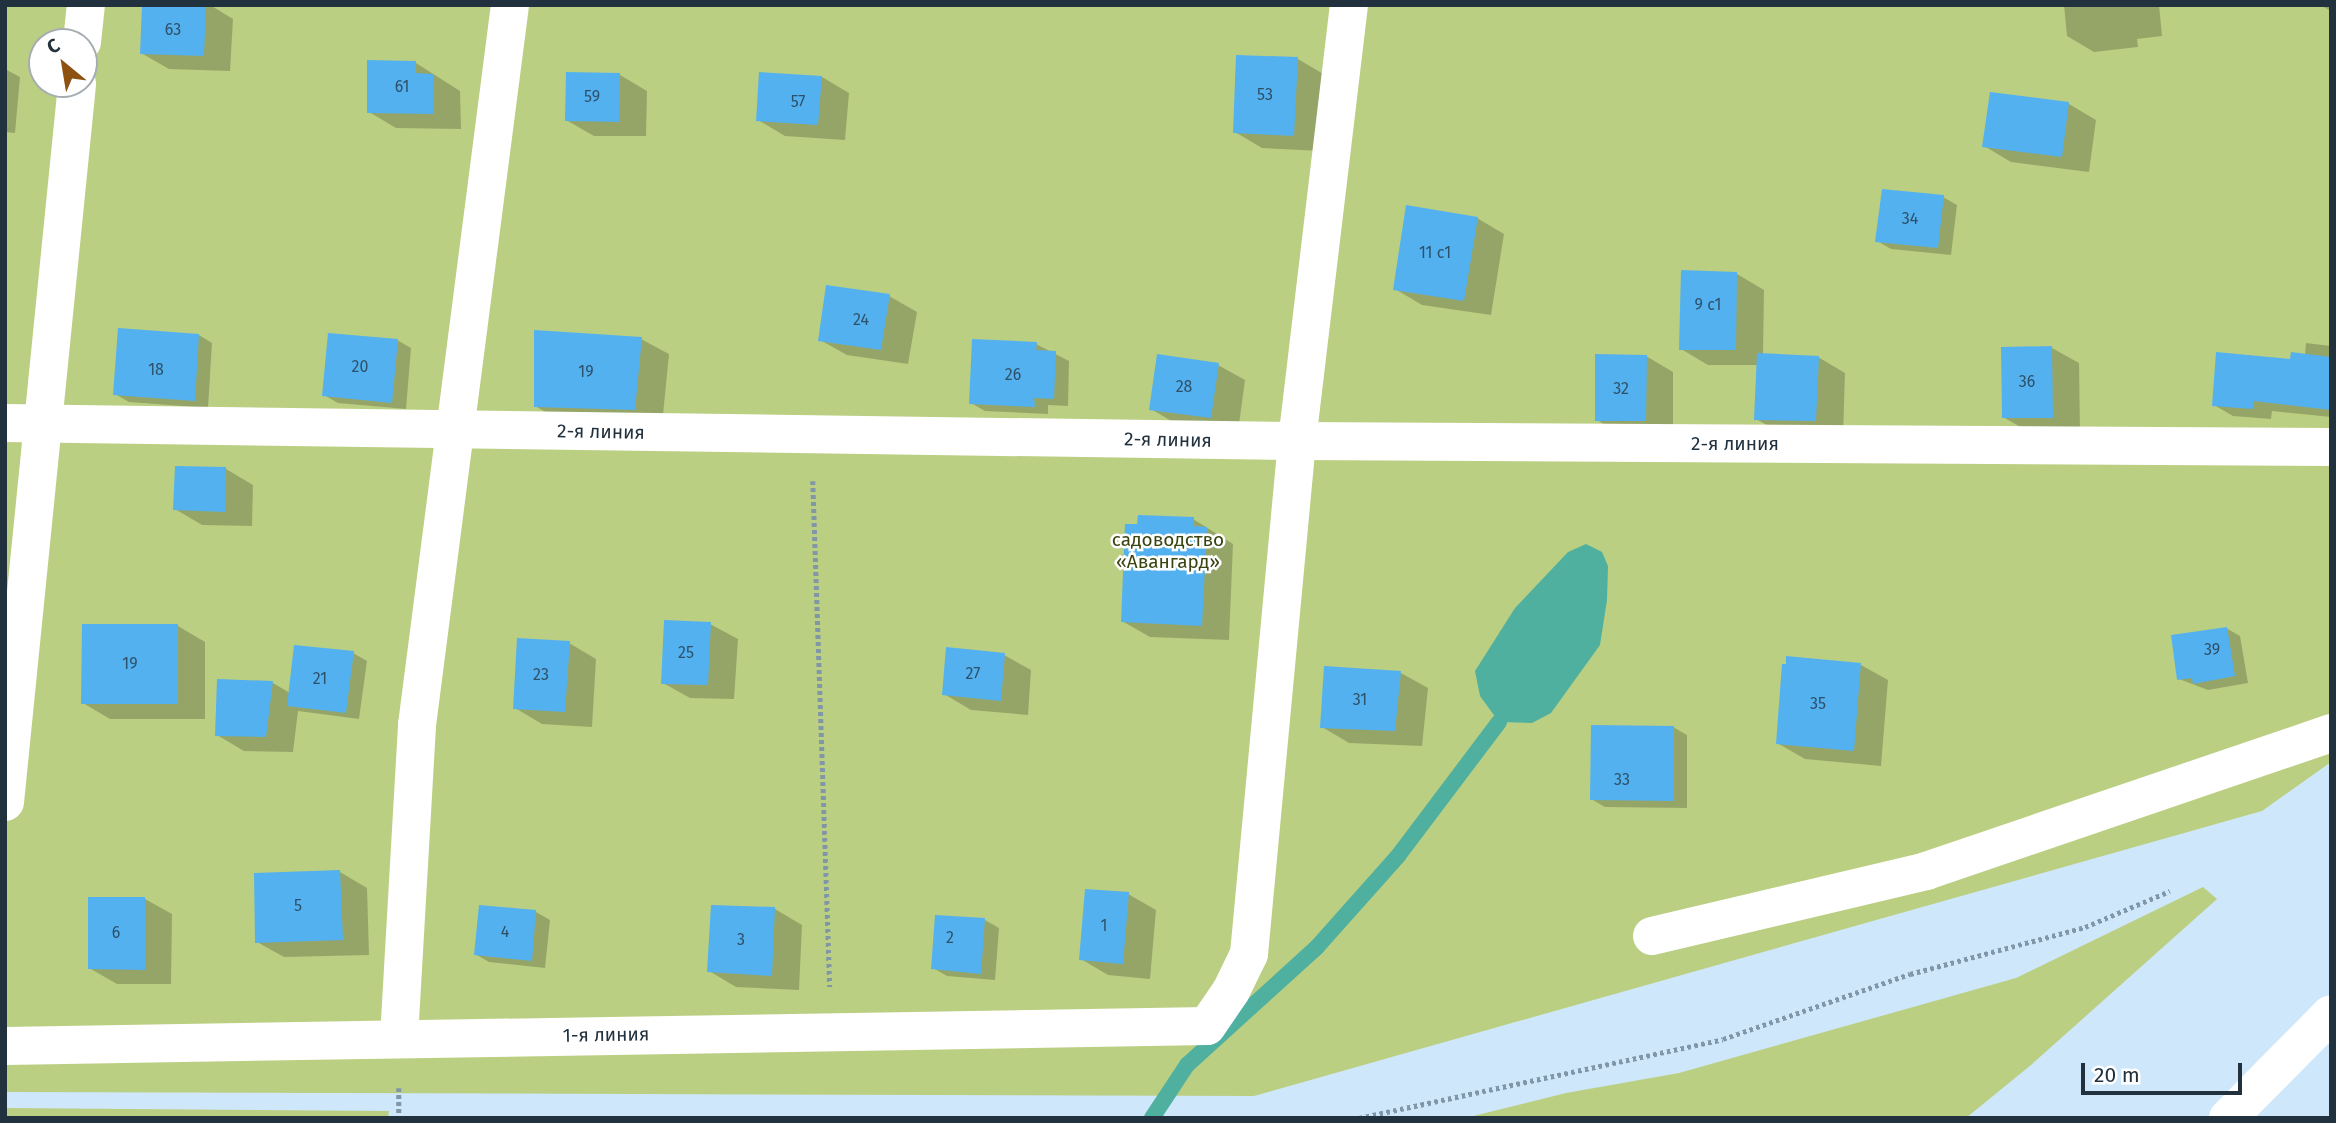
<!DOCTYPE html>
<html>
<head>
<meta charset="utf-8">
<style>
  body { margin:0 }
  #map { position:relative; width:2336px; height:1123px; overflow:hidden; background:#cee7fa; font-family:"Fira Sans",sans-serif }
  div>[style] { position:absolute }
  .green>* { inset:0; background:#bbcf82 }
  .water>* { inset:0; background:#50b0a0 }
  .shadow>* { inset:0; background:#0003 }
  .stream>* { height:16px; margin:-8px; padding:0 8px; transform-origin:8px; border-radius:8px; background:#50b0a0 }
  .building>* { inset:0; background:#54b1ef }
  .path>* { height:4.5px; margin-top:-2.25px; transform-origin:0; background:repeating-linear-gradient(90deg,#8196a6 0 3.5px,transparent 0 7px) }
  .minor>* { height:38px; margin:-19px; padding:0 19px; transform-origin:19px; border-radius:19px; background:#fff }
  .highway>* { height:38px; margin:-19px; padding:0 19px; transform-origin:19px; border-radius:19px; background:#fff }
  span { translate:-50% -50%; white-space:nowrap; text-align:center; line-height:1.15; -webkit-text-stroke:5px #fff; paint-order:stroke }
  .number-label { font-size:16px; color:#2e516a }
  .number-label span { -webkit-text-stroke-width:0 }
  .street-label { font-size:19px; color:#21313e }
  .park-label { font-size:19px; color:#394410 }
  .frame { position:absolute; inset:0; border:7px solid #21313e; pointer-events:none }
  .north { position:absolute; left:28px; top:28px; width:70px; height:70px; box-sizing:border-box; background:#fff; border:2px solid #a6adb2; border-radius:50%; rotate:330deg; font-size:19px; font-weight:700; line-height:28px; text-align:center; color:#21313e }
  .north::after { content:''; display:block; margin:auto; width:24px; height:32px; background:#8d5111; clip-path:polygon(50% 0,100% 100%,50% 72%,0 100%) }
  .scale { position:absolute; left:2081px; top:1063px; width:161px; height:32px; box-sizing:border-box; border:4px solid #21313e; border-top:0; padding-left:9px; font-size:21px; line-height:24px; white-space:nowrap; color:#21313e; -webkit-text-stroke:5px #fff; paint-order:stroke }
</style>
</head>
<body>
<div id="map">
  <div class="green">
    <div style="clip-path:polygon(evenodd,5px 5px,2331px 5px,2331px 762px,2262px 811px,1254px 1096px,5px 1092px,5px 5px,42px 42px,84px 42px,84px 84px,42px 84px,42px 42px)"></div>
    <div style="clip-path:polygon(2203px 887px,2217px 899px,2031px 1065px,1966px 1118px,1465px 1118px,1566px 1093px,1679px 1073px,2016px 978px)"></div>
    <div style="clip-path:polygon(5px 1108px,389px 1111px,388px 1118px,5px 1118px)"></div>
  </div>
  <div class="water">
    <div style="clip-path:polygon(1586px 544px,1602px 552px,1608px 566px,1607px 600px,1600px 645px,1551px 713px,1532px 723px,1499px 722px,1480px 696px,1475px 671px,1515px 608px,1568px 552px)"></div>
  </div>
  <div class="shadow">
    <div style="clip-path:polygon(143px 5px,210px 5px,233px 19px,230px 71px,169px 69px,141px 53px)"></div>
    <div style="clip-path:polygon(2064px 5px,2159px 5px,2162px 36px,2137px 39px,2138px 47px,2094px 52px,2067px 36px)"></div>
    <div style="clip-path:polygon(2320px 5px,2331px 5px,2331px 11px)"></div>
    <div style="clip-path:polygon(1298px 59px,1325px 75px,1321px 151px,1262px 148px,1235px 132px)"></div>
    <div style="clip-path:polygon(416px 63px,460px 91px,461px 129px,396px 128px,369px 112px)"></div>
    <div style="clip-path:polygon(5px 69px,20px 77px,15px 133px,5px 132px)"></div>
    <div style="clip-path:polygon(620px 75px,647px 91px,646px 136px,594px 136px,566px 120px)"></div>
    <div style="clip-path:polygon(822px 77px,849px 93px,845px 140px,785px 136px,758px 120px)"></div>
    <div style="clip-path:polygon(1991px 94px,2069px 104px,2096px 120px,2089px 172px,2011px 162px,1984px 146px)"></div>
    <div style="clip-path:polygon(1943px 197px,1957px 205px,1951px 255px,1891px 249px,1877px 241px)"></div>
    <div style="clip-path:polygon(1477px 218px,1504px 234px,1491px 315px,1422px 305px,1395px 289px)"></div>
    <div style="clip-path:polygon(1737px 274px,1764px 290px,1763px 355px,1818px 357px,1845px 373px,1843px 436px,1783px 434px,1756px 419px,1758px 365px,1708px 365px,1681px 349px)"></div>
    <div style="clip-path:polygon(889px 296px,917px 312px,908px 364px,847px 355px,820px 340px)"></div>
    <div style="clip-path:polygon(199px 335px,212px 343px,208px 408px,129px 402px,115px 394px)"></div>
    <div style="clip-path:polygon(641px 339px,669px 354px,662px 425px,563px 422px,535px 406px)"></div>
    <div style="clip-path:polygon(397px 340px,411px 348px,406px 409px,338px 403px,324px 395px)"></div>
    <div style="clip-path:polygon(2306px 343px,2331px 346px,2331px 417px,2272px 411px,2271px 419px,2233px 416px,2214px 405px,2305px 355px)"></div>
    <div style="clip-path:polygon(1036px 344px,1069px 361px,1068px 406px,1048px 405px,1048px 414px,985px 411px,971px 403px)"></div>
    <div style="clip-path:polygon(2052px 348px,2079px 363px,2080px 433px,2031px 433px,2003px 417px)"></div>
    <div style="clip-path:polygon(1646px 356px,1673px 372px,1673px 436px,1624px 436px,1597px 420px)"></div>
    <div style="clip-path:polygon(1218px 365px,1245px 380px,1238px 432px,1178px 425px,1151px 409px)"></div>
    <div style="clip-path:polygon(226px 469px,253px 485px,252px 526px,202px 525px,175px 509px)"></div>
    <div style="clip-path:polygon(1193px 519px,1233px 544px,1229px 640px,1150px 637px,1122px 621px,1139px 525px)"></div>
    <div style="clip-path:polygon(710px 624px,738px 639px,734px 699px,690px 698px,663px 683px)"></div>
    <div style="clip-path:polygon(178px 626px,205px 642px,205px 719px,110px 719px,83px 703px)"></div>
    <div style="clip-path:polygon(2226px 628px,2240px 636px,2248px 683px,2208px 690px,2179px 679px)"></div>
    <div style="clip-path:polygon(569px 643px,596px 659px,592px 727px,542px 724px,515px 708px)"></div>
    <div style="clip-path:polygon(353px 653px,367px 661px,359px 719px,298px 711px,293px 752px,244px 751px,217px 735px,219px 681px,273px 683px,290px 693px)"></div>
    <div style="clip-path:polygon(1004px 655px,1031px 670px,1028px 715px,971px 710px,944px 694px)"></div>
    <div style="clip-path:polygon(1861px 665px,1888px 680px,1881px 766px,1805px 759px,1777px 743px)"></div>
    <div style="clip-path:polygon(1401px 673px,1428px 688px,1422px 746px,1349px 743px,1322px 727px)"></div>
    <div style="clip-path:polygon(1673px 727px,1687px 735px,1687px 808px,1605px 807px,1591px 799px)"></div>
    <div style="clip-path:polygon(340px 872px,367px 888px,369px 955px,284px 957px,257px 942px)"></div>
    <div style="clip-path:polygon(1128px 894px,1156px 910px,1150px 979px,1108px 975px,1081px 959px)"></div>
    <div style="clip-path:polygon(145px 899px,172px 914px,171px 984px,117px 984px,89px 968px)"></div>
    <div style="clip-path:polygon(712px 907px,775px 909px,802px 925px,799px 990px,736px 987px,709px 971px)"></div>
    <div style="clip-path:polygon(536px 912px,550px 920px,545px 968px,489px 962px,475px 954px)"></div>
    <div style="clip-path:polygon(985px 920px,999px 928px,995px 980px,947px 976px,933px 968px)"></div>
  </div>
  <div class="stream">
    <div style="left:1152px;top:1118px;width:64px;rotate:-56.6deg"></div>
    <div style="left:1187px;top:1065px;width:176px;rotate:-42.2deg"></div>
    <div style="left:1317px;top:947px;width:122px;rotate:-48.3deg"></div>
    <div style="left:1398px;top:856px;width:168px;rotate:-53deg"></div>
  </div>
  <div class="building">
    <div style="clip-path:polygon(142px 5px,206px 5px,204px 56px,140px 54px)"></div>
    <div style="clip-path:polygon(1236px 55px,1298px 57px,1294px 136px,1233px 133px)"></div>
    <div style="clip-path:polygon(367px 60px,416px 61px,416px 73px,433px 74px,434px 114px,367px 113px)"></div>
    <div style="clip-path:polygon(566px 72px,620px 73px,619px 122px,565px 121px)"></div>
    <div style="clip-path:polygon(759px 72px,822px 76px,818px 125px,756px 121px)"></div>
    <div style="clip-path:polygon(1990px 92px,2069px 102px,2062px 157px,1982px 147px)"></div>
    <div style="clip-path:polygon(1882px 189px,1944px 195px,1938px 248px,1875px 242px)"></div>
    <div style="clip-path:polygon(1406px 205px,1478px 217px,1464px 301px,1393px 290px)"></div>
    <div style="clip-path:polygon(1681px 270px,1737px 272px,1736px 350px,1679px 350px)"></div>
    <div style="clip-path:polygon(826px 285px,890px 294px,881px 350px,818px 341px)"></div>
    <div style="clip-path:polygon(118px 328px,199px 334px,195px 401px,113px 395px)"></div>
    <div style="clip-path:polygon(534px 330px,642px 337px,635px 410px,534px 407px)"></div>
    <div style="clip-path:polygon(328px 333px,398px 339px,392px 403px,322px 396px)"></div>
    <div style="clip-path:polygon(972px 339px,1037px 342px,1036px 350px,1056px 351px,1054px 399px,1034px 398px,1035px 407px,969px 404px)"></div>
    <div style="clip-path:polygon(2052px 346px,2053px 418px,2002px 418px,2001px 347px)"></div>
    <div style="clip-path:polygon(2216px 352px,2290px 359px,2291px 352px,2331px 357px,2331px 410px,2253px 401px,2253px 409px,2212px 406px)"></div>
    <div style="clip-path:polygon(1757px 353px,1819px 356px,1816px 421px,1754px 420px)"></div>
    <div style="clip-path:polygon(1157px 354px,1219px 363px,1211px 418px,1149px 410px)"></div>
    <div style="clip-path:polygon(1595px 354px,1647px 355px,1646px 421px,1595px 421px)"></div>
    <div style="clip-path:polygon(175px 466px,226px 467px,225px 512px,173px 510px)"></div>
    <div style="clip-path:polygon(1138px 515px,1194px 517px,1194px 526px,1207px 527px,1202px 626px,1121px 622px,1125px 524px,1137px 524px)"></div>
    <div style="clip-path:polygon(664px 620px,711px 622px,708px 685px,661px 684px)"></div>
    <div style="clip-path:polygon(82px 624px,178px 624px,178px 704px,81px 704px)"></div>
    <div style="clip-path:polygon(2227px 627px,2235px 676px,2193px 684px,2192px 678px,2177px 680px,2171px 635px)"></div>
    <div style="clip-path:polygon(517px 638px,570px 641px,565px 712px,513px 709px)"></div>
    <div style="clip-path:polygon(294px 645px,354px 651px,346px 713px,287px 706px)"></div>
    <div style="clip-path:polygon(946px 647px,1005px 653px,1001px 701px,942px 695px)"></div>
    <div style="clip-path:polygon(1786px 656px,1861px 663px,1854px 751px,1776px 744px,1782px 664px,1786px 664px)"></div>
    <div style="clip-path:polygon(1324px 666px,1401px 671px,1395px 731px,1320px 728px)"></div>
    <div style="clip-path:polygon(217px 679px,273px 681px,266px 737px,215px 736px)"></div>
    <div style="clip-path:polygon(1591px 725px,1674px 726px,1674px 801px,1590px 800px)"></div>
    <div style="clip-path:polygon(340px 870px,343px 940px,255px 943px,254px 873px)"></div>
    <div style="clip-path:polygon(1085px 889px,1129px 892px,1123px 964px,1079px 960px)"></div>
    <div style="clip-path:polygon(88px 897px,145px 897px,145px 970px,88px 969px)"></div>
    <div style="clip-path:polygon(479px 905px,536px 910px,532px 961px,474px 955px)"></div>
    <div style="clip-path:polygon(711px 905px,775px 907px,772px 976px,707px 972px)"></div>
    <div style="clip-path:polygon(935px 915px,985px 918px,981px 974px,931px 969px)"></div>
  </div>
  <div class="path">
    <div style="left:813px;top:481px;width:506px;rotate:88.08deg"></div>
    <div style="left:399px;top:1088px;width:30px;rotate:90deg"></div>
    <div style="left:1359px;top:1118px;width:372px;rotate:-12.2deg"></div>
    <div style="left:1723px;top:1039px;width:198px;rotate:-19.2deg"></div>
    <div style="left:1910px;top:974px;width:181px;rotate:-15deg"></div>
    <div style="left:2085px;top:927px;width:92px;rotate:-23deg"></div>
  </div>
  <div class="minor">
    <div style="left:82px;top:42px;width:37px;rotate:-84deg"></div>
    <div style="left:5px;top:423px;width:1292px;rotate:0.8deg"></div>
    <div style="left:1297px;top:441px;width:1034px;rotate:0.33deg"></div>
    <div style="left:5px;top:802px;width:722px;rotate:-84.27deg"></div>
    <div style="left:1652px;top:936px;width:282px;rotate:-13.3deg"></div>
    <div style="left:1926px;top:871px;width:428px;rotate:-18.8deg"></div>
    <div style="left:399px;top:1038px;width:314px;rotate:-86.7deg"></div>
    <div style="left:417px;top:725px;width:726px;rotate:-82.64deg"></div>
    <div style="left:5px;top:1046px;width:1202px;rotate:-0.95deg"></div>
    <div style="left:1207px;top:1026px;width:42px;rotate:-55.6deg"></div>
    <div style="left:1231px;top:991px;width:41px;rotate:-64.1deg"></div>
    <div style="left:1249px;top:954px;width:515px;rotate:-84.65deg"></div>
    <div style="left:1297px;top:441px;width:439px;rotate:-83.2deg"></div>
  </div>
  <div class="highway">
    <div style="left:2228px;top:1118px;width:146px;rotate:-45.3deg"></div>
  </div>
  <div class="number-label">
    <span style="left:173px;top:30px">63</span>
    <span style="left:402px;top:87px">61</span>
    <span style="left:1265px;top:95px">53</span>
    <span style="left:592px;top:97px">59</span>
    <span style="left:798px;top:102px">57</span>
    <span style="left:1910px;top:219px">34</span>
    <span style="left:1435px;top:253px">11 с1</span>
    <span style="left:1708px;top:305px">9 с1</span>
    <span style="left:861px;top:320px">24</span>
    <span style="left:360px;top:367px">20</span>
    <span style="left:156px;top:370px">18</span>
    <span style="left:586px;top:372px">19</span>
    <span style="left:1013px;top:375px">26</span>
    <span style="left:2027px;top:382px">36</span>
    <span style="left:1184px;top:387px">28</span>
    <span style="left:1621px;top:389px">32</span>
    <span style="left:2212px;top:650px">39</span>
    <span style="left:686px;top:653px">25</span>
    <span style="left:130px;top:664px">19</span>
    <span style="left:973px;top:674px">27</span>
    <span style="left:541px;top:675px">23</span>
    <span style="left:320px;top:679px">21</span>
    <span style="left:1360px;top:700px">31</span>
    <span style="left:1818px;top:704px">35</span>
    <span style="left:1622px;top:780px">33</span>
    <span style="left:298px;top:906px">5</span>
    <span style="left:1104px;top:926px">1</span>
    <span style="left:505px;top:932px">4</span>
    <span style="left:116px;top:933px">6</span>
    <span style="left:950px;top:938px">2</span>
    <span style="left:741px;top:940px">3</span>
  </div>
  <div class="street-label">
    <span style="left:601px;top:432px;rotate:1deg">2-я линия</span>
    <span style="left:1168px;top:440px;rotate:1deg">2-я линия</span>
    <span style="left:1735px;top:444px">2-я линия</span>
    <span style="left:606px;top:1035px;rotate:-1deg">1-я линия</span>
  </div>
  <div class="park-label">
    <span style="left:1168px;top:551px">садоводство<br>«Авангард»</span>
  </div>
  <div class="frame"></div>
  <div class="north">С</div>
  <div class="scale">20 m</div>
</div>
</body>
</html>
